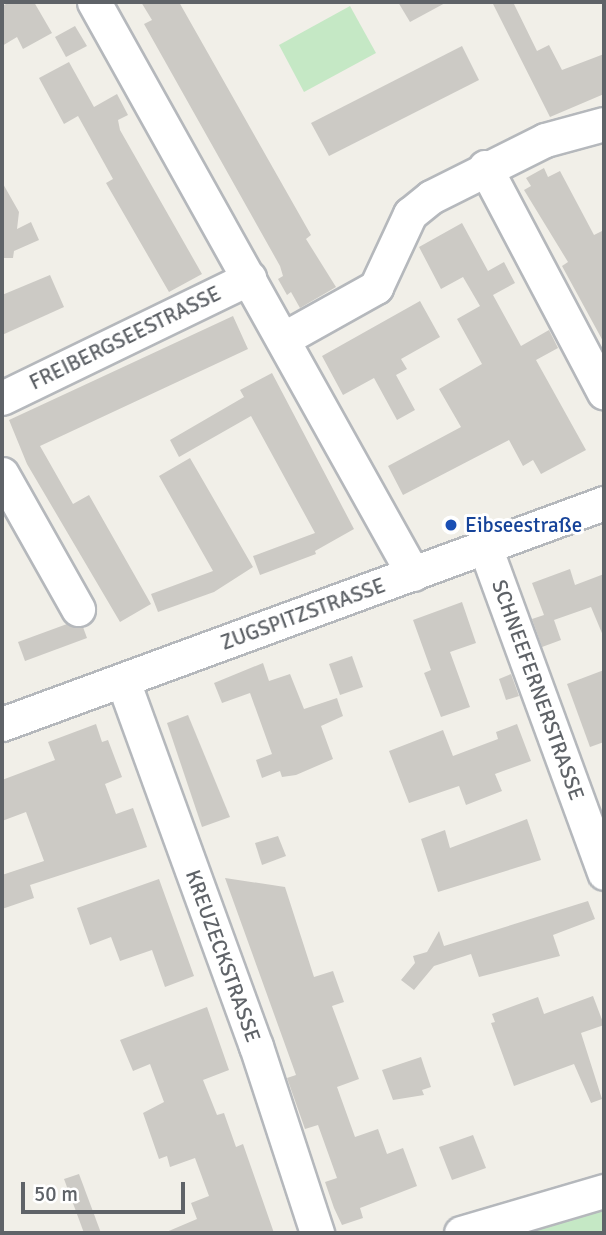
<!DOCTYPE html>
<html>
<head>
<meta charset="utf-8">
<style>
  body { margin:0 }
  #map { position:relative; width:606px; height:1235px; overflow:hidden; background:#f1efe8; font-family:Signika,sans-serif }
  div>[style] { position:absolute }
  .green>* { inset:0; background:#c5e8c5 }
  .building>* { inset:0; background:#cccac5 }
  .roads { filter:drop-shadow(2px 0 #b5b8bc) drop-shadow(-2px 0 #b5b8bc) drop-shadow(0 2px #b5b8bc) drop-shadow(0 -2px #b5b8bc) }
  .minor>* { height:33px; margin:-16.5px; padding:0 16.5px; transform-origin:16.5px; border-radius:16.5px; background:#fff }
  .dots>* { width:19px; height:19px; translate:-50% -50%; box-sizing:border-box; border:4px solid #fff; border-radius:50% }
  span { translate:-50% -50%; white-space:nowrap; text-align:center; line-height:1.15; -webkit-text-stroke:6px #fff; paint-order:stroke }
  .street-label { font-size:21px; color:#5f6368 }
  .transit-label { font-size:21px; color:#164399 }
  .left { translate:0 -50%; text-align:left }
  .frame { position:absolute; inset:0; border:4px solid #5f6368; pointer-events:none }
  .scale { position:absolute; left:21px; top:1182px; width:164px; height:32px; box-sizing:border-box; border:4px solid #5f6368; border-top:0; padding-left:9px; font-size:21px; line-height:24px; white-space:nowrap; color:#5f6368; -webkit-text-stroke:5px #fff; paint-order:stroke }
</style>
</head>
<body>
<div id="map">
  <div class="green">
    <div style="clip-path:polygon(350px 6px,376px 53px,304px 92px,279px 45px)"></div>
    <div style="clip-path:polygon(604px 1205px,604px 1233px,508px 1233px)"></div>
  </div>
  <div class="building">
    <div style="clip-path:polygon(10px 2px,34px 2px,52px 33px,23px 49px,17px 37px,2px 46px,2px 6px)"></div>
    <div style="clip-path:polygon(141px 2px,179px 2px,311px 235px,306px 239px,336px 287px,300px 308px,291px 292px,287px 295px,278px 279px,283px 276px,280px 266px,144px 24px,152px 20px)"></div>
    <div style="clip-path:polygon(398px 2px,447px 2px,410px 22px)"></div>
    <div style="clip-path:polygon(492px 2px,513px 2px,537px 51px,549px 45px,562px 70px,604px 54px,604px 94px,550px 117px)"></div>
    <div style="clip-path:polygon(75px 26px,87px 46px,66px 57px,55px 37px)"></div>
    <div style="clip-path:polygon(462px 46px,479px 80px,329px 156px,311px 123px)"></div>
    <div style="clip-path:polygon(69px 62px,94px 107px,117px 94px,128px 115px,118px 120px,120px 130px,202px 274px,169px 292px,106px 183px,113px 179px,78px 116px,64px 124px,39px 78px)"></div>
    <div style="clip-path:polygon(544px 168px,548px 177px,560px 171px,594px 235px,604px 230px,604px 343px,562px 266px,568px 262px,524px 190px,531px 186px,526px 178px)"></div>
    <div style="clip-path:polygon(2px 182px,19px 212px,17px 229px,31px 222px,39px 240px,14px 251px,13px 258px,2px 258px)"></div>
    <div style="clip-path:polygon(462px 223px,488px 271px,504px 262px,515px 283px,493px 295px,521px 346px,549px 330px,558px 348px,536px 360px,586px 450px,541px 474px,533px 460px,523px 466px,509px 440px,403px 495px,388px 466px,461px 427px,439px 389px,482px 364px,457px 319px,480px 306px,463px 277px,441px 289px,419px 247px)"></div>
    <div style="clip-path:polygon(50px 275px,64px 307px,2px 335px,2px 295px)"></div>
    <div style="clip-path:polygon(420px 301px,440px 337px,401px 359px,407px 369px,396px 375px,415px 410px,397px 420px,374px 378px,343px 395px,322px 356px)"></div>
    <div style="clip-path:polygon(233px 316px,248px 349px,40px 446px,73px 504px,89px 495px,151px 604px,120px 622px,27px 464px,9px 420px)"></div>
    <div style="clip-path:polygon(272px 373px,354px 529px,315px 551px,316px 554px,260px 575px,253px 556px,315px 533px,251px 416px,179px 457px,170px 440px,244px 397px,240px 390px)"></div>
    <div style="clip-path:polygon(190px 458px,253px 567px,214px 592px,158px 612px,151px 594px,213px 571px,159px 476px)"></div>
    <div style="clip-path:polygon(570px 569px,575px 585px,604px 574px,604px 638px,591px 607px,554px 620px,561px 640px,542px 647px,532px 619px,544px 615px,532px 583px)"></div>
    <div style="clip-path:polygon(462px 602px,476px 643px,450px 652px,470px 707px,441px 717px,424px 673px,431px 670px,413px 620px)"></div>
    <div style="clip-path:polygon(67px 624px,83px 627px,87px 638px,25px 661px,18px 642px)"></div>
    <div style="clip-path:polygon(352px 656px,363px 687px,340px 695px,329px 664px)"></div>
    <div style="clip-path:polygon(263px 663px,269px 681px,290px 674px,304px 709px,337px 698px,343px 716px,321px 726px,333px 759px,296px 775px,282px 777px,280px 771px,262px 778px,256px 760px,272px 754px,250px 693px,222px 703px,214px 683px)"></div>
    <div style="clip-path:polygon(604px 670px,604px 742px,590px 747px,567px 684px)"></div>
    <div style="clip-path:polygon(511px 674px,519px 696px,506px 700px,499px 679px)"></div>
    <div style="clip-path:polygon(188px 715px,230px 817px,202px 827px,167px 723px)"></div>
    <div style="clip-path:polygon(96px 724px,102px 742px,108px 740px,122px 777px,105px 784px,116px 814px,133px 808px,147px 847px,30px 885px,34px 898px,2px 909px,2px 875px,44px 861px,26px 812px,2px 821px,2px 780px,55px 760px,48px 742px)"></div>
    <div style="clip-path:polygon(517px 724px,531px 761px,495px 774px,502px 791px,466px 805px,459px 786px,409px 803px,389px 751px,443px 730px,453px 756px,498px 739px,496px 732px)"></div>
    <div style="clip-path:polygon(527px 819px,541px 860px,438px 892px,421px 839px,445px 830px,450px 848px)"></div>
    <div style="clip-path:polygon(278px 836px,286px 856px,262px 865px,255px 843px)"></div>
    <div style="clip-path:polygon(225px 878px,285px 887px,314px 977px,333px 971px,344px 1002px,332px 1006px,359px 1079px,337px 1087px,355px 1137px,378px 1129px,387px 1154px,403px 1148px,417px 1186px,360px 1208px,363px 1218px,342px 1225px,334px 1208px,325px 1182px,337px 1178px,318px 1125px,305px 1129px,287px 1078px,296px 1075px)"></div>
    <div style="clip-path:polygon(159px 879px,194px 976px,165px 987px,152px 950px,120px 961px,111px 937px,90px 945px,77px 908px)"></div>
    <div style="clip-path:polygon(588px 901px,595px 919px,553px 935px,560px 956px,479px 977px,471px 954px,434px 966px,414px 990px,401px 980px,415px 963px,413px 956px,427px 952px,439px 931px,444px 946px)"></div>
    <div style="clip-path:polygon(593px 996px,604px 1025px,581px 1033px,602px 1099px,591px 1103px,574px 1064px,514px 1086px,491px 1023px,495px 1022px,492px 1014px,538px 997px,544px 1014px)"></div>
    <div style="clip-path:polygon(207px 1007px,229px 1070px,203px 1080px,217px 1115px,224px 1113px,236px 1147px,243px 1144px,274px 1233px,164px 1233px,197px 1219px,191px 1203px,209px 1196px,195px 1158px,170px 1167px,167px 1156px,159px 1159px,143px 1113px,164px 1102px,150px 1064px,133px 1071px,120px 1040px)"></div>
    <div style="clip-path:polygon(421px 1057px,431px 1087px,422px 1090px,424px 1095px,393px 1100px,382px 1070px)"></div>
    <div style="clip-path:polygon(473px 1135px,486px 1168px,452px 1180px,439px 1147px)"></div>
    <div style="clip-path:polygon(79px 1174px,101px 1233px,84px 1233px,64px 1179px)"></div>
  </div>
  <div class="roads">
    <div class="minor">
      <div style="left:94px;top:2px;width:655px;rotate:60.85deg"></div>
      <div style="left:485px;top:167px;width:255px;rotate:62.2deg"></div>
      <div style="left:283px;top:339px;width:107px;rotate:-29.2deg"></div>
      <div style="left:376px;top:287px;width:81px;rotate:-65deg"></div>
      <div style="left:410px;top:214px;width:27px;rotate:-39deg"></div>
      <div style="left:431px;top:197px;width:127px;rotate:-26.6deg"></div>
      <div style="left:545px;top:140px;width:61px;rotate:-15.2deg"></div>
      <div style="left:2px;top:398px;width:275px;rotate:-25.9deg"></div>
      <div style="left:2px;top:474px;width:155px;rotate:60.6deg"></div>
      <div style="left:485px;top:547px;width:347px;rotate:69.9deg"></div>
      <div style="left:123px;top:681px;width:388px;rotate:70deg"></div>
      <div style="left:256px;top:1046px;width:197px;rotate:71.9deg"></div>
      <div style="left:2px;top:724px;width:641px;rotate:-20.16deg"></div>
      <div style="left:461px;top:1233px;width:149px;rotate:-16.4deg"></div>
    </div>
  </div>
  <div class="dots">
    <div style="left:451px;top:525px;background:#1a4fb4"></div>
  </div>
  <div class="street-label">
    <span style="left:125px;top:338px;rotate:-26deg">FREIBERGSEESTRASSE</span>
    <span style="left:303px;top:614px;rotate:-20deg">ZUGSPITZSTRASSE</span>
    <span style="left:538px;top:690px;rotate:70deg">SCHNEEFERNERSTRASSE</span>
    <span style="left:223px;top:956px;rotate:70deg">KREUZECKSTRASSE</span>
  </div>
  <div class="transit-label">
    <span class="left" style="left:465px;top:525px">Eibseestraße</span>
  </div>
  <div class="frame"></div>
  <div class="scale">50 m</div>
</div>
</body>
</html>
